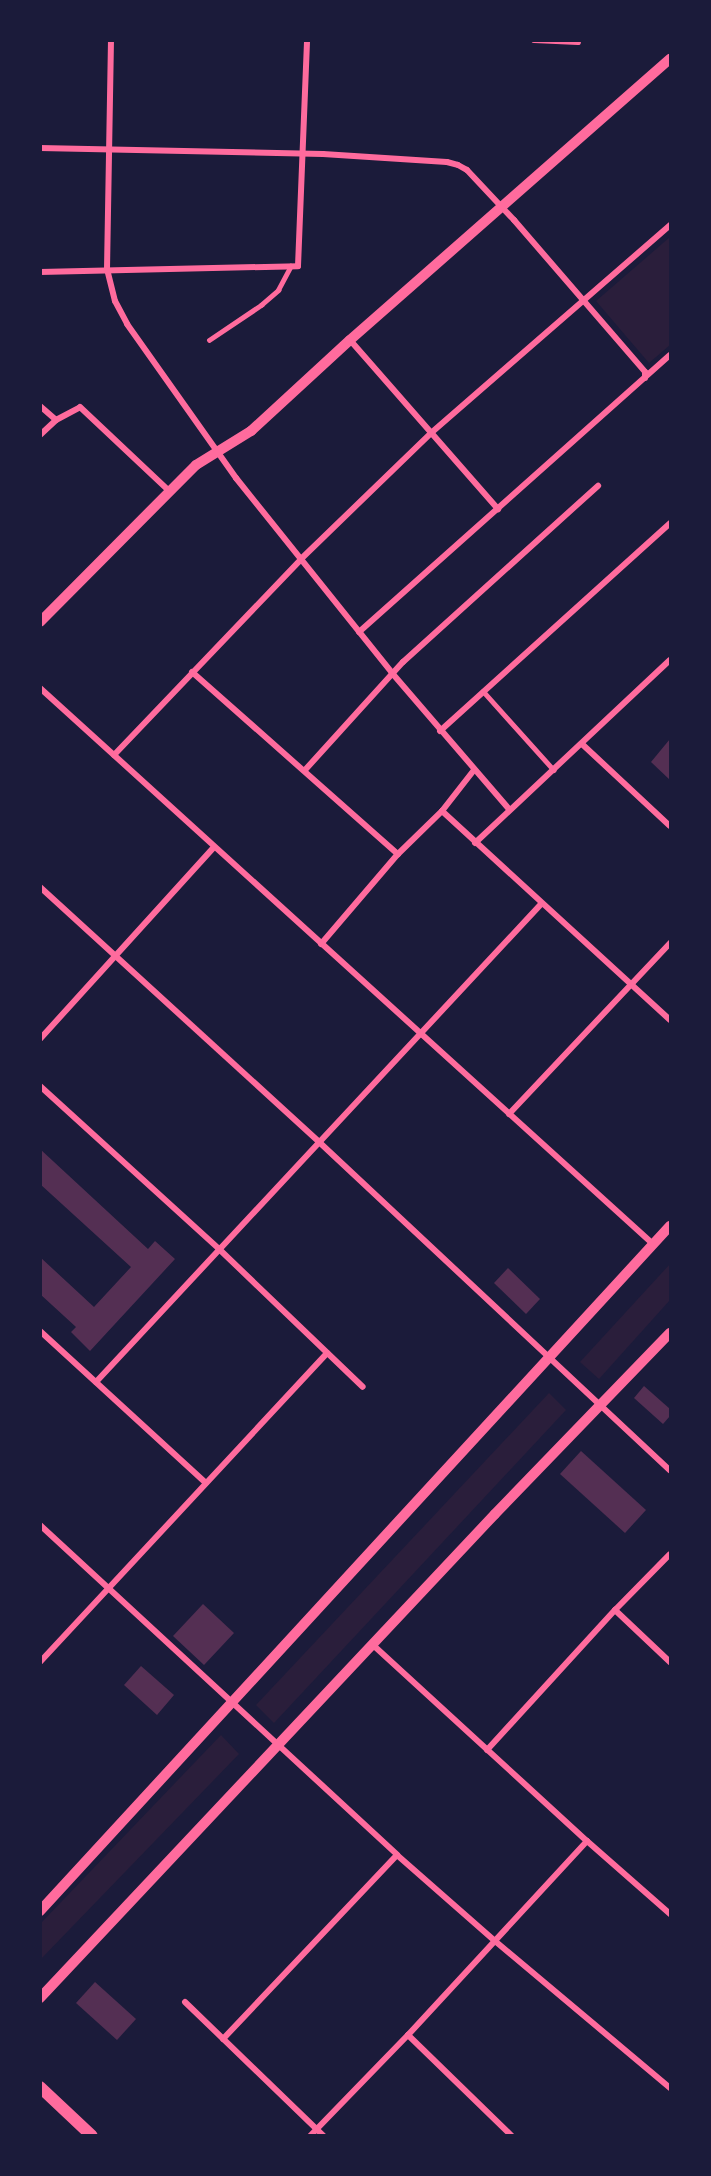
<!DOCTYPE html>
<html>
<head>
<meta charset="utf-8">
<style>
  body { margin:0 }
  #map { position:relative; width:711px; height:2176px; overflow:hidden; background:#1b1b3a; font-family:"Source Sans 3",sans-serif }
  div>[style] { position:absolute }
  .green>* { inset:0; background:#2a1e3b }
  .building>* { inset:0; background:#542f53 }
  .service>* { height:4.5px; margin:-2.25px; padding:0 2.25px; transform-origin:2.25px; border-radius:2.25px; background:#ff6b9d }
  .minor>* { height:6px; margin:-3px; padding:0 3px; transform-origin:3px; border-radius:3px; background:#ff6b9d }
  .tertiary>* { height:10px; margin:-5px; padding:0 5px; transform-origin:5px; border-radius:5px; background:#ff6b9d }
  .secondary>* { height:12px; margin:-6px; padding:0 6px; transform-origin:6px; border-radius:6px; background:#ff6b9d }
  span { translate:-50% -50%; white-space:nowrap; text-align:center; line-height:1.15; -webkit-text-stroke:4.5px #1b1b3a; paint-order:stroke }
  .frame { position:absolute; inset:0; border:42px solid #1b1b3a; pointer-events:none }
</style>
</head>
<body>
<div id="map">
  <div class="green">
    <div style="clip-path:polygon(670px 237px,670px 345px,649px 363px,596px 301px)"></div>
    <div style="clip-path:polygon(670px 1264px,670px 1300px,599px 1379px,580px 1362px)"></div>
    <div style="clip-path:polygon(549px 1393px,566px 1410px,274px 1723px,256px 1705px)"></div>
    <div style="clip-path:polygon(221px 1735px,239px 1754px,41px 1959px,41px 1923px)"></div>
  </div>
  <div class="building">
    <div style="clip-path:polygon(670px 739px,670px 780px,651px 762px)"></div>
    <div style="clip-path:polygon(40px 1149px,148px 1249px,155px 1241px,175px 1259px,90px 1351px,71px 1332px,76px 1327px,40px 1294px,40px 1257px,94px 1307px,131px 1267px,40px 1184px)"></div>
    <div style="clip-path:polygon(508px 1268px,540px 1299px,526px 1314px,494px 1283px)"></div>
    <div style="clip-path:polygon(644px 1386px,670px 1409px,670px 1416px,663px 1424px,634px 1398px)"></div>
    <div style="clip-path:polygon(581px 1451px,646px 1510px,625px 1533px,560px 1474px)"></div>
    <div style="clip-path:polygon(203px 1604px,234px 1633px,204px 1665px,173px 1636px)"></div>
    <div style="clip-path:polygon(141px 1666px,174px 1695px,157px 1715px,124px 1685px)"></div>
    <div style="clip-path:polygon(95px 1982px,136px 2019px,117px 2040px,76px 2003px)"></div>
  </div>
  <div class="service">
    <div style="left:209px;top:340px;width:63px;rotate:-33.9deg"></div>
    <div style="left:261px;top:305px;width:23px;rotate:-41deg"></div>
    <div style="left:278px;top:290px;width:27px;rotate:-62deg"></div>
    <div style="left:483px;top:691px;width:106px;rotate:48.1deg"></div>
  </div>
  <div class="minor">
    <div style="left:111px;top:40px;width:229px;rotate:91deg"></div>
    <div style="left:107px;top:269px;width:33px;rotate:76deg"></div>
    <div style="left:115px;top:301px;width:26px;rotate:62deg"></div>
    <div style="left:127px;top:324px;width:189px;rotate:54.7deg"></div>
    <div style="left:236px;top:478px;width:250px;rotate:51.3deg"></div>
    <div style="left:392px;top:673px;width:179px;rotate:49.3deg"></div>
    <div style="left:534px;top:40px;width:44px;rotate:2.6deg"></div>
    <div style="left:40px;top:148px;width:283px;rotate:1.2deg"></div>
    <div style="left:323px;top:154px;width:124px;rotate:3.7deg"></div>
    <div style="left:447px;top:162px;width:11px;rotate:15deg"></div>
    <div style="left:458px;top:165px;width:10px;rotate:29deg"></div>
    <div style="left:467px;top:170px;width:69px;rotate:46.8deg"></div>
    <div style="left:514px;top:220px;width:201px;rotate:49.2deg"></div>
    <div style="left:645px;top:372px;width:6px;rotate:90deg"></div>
    <div style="left:40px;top:272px;width:258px;rotate:-1.3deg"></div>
    <div style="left:298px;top:266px;width:226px;rotate:-87.7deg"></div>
    <div style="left:350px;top:340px;width:225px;rotate:48.8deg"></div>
    <div style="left:40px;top:406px;width:21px;rotate:41deg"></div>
    <div style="left:40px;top:435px;width:22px;rotate:-43deg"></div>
    <div style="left:56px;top:420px;width:27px;rotate:-28deg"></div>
    <div style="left:80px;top:407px;width:122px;rotate:43.3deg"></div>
    <div style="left:359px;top:632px;width:416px;rotate:-41.7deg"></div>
    <div style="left:192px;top:672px;width:275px;rotate:41.5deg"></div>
    <div style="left:40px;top:688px;width:828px;rotate:42.21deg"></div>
    <div style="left:440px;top:731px;width:310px;rotate:-42.1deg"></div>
    <div style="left:582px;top:744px;width:120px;rotate:43deg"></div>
    <div style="left:114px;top:755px;width:271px;rotate:-46.3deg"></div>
    <div style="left:301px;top:559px;width:181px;rotate:-44.1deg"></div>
    <div style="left:431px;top:433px;width:317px;rotate:-41deg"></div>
    <div style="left:305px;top:770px;width:146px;rotate:-47.8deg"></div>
    <div style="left:403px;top:662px;width:263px;rotate:-42.1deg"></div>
    <div style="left:442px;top:811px;width:309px;rotate:42.5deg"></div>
    <div style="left:475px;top:843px;width:267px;rotate:-43.2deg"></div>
    <div style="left:40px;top:887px;width:377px;rotate:42.4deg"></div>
    <div style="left:318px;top:1141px;width:482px;rotate:43.1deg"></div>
    <div style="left:321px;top:944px;width:118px;rotate:-49.5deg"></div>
    <div style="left:398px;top:854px;width:62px;rotate:-44.3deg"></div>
    <div style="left:442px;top:811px;width:52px;rotate:-52deg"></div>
    <div style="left:40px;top:1039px;width:259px;rotate:-47.8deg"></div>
    <div style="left:40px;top:1086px;width:242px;rotate:42.3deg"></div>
    <div style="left:219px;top:1249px;width:199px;rotate:43.8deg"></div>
    <div style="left:509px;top:1114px;width:235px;rotate:-46.7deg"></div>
    <div style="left:40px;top:1331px;width:225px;rotate:42.5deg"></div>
    <div style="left:96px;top:1382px;width:654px;rotate:-47.04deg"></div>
    <div style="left:40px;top:1525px;width:486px;rotate:42.7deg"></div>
    <div style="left:397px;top:1855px;width:130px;rotate:41.3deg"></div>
    <div style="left:495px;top:1941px;width:229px;rotate:40deg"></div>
    <div style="left:615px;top:1610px;width:76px;rotate:43.4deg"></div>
    <div style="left:373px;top:1645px;width:290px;rotate:42.5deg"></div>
    <div style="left:587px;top:1841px;width:111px;rotate:41.3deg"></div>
    <div style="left:40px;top:1662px;width:422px;rotate:-47.1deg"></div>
    <div style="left:487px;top:1750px;width:190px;rotate:-47.6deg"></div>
    <div style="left:615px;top:1610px;width:78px;rotate:-45.5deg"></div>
    <div style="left:185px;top:2002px;width:193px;rotate:44deg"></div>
    <div style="left:408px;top:2035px;width:145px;rotate:44.2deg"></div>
    <div style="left:223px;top:2039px;width:253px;rotate:-46.6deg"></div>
    <div style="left:310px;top:2136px;width:141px;rotate:-45.9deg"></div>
    <div style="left:408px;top:2035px;width:264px;rotate:-47.3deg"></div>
  </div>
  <div class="tertiary">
    <div style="left:40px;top:622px;width:221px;rotate:-45.2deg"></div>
    <div style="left:196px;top:465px;width:65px;rotate:-31.7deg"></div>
    <div style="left:251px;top:431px;width:134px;rotate:-42.6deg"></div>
    <div style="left:350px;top:340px;width:426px;rotate:-41.3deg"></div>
    <div style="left:40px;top:1911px;width:931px;rotate:-47.4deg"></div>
    <div style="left:40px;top:1998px;width:664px;rotate:-46.77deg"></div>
    <div style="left:495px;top:1514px;width:252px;rotate:-46deg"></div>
  </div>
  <div class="secondary">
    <div style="left:40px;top:2087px;width:71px;rotate:43.3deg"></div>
  </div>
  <div class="frame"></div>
</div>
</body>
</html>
